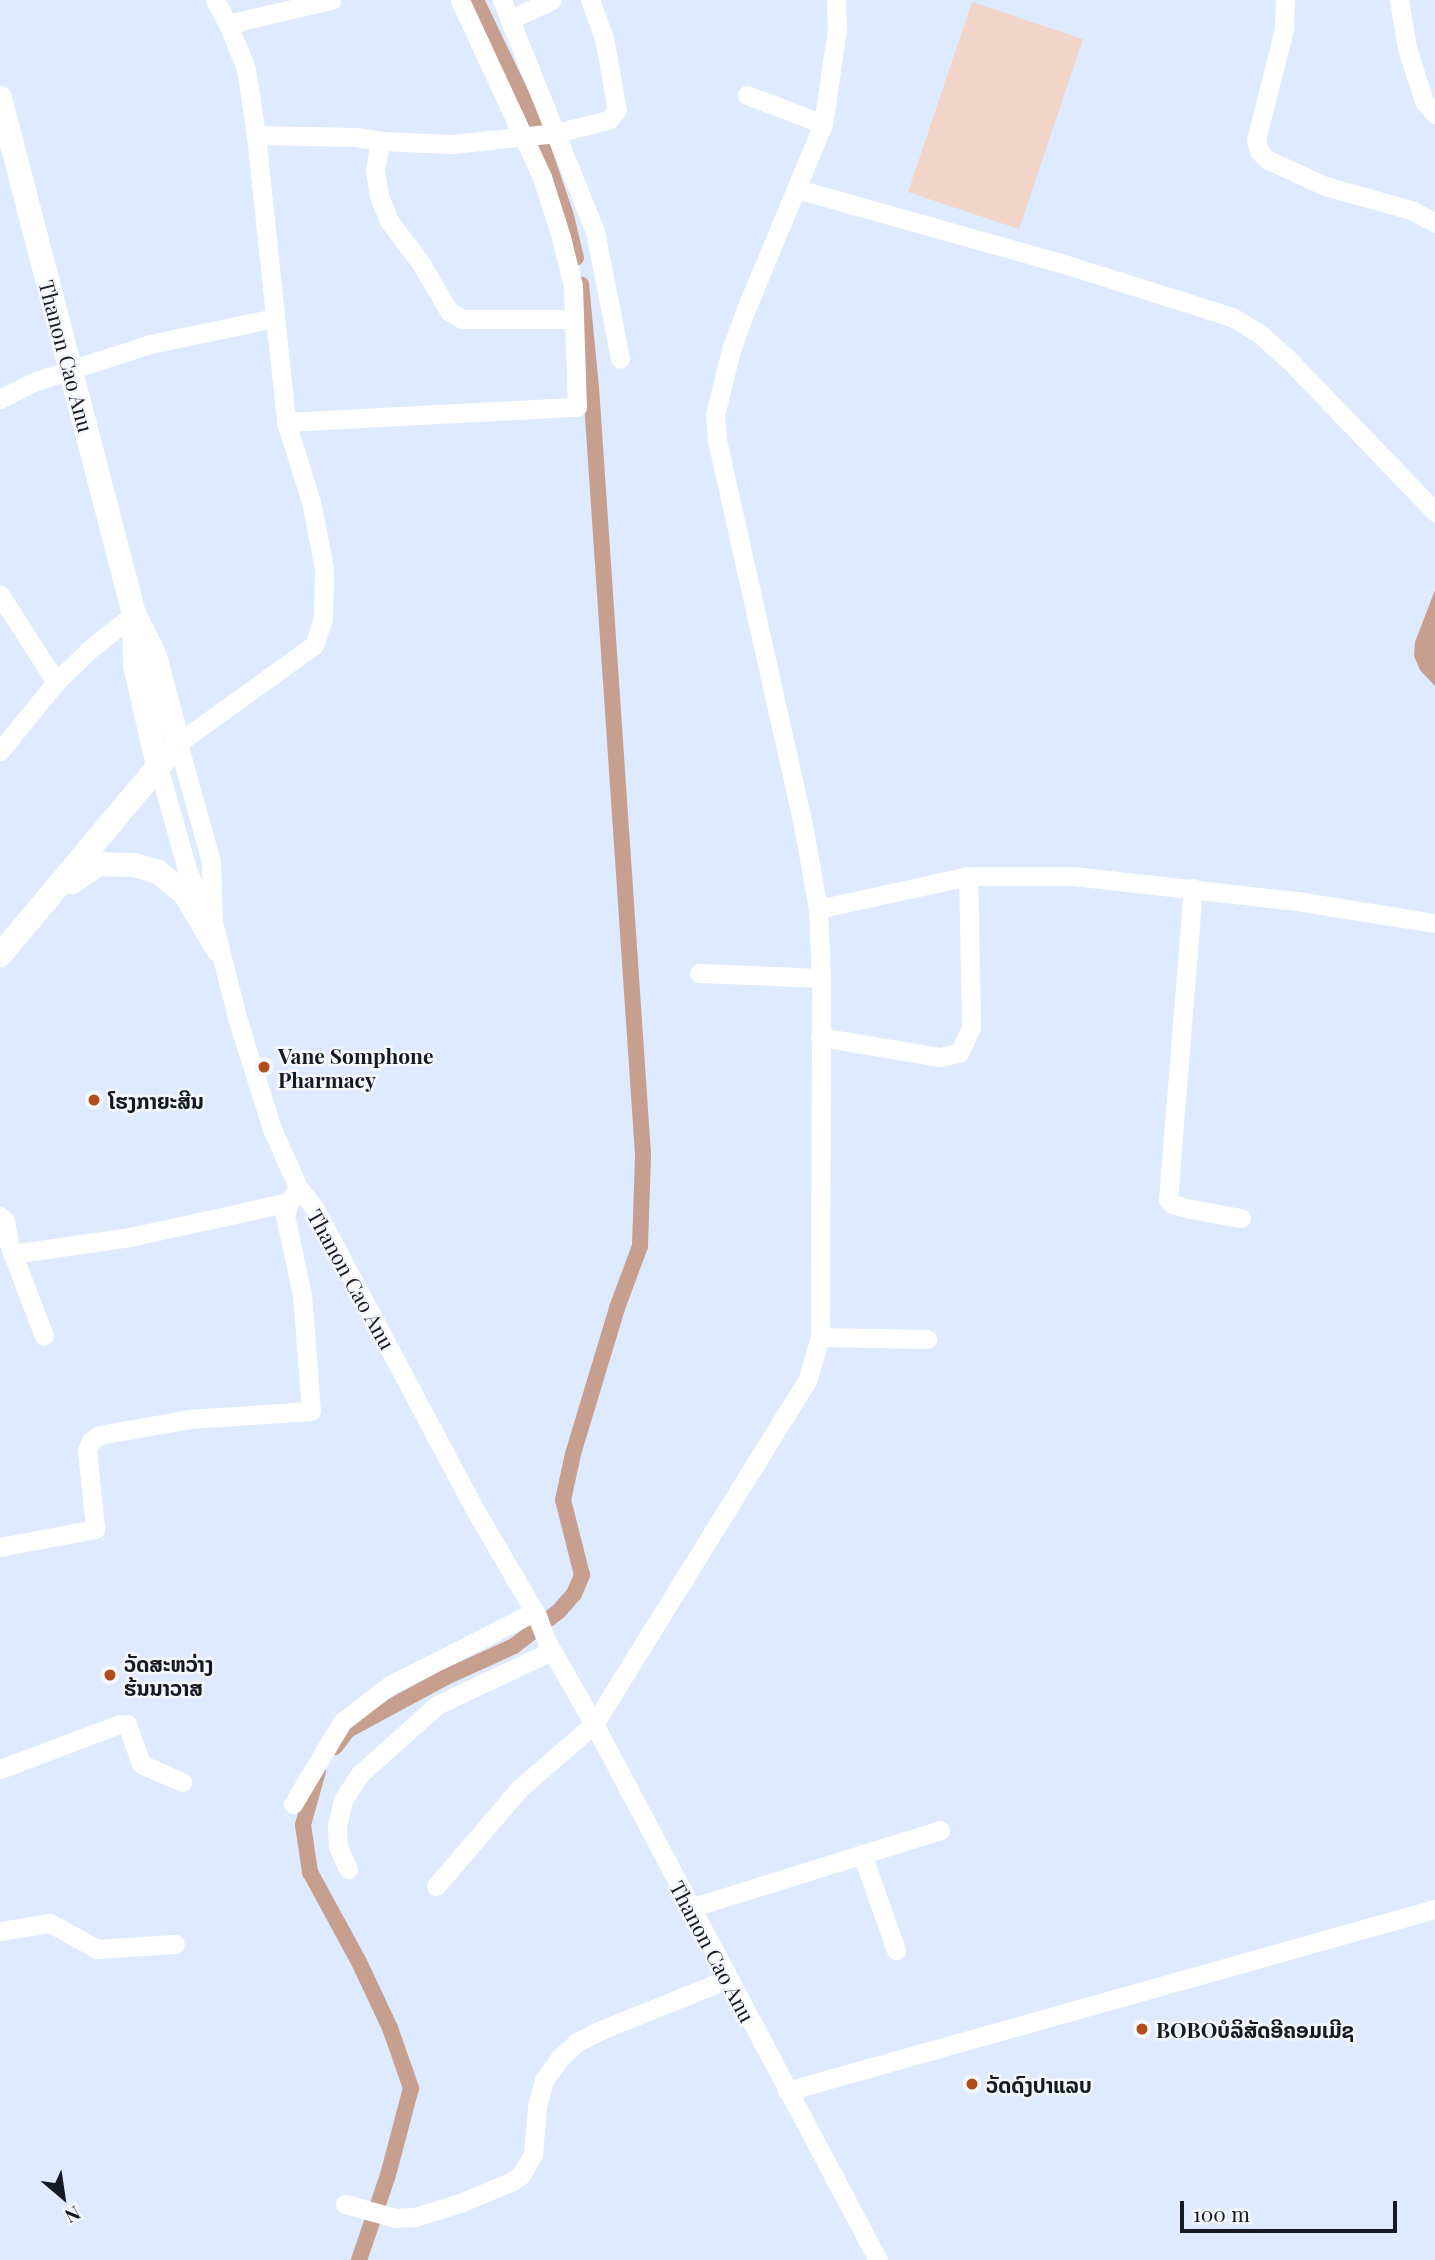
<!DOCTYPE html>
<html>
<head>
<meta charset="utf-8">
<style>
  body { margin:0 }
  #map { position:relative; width:1435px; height:2260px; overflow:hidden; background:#deeaff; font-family:"Playfair Display","Noto Sans Lao",serif }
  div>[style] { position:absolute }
  .green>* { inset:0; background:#f2d5c9 }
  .water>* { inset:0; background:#c69f8e }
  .canal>* { height:16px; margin:-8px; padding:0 8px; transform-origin:8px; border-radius:8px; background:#c69f8e }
  .minor>* { height:19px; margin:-9.5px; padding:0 9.5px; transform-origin:9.5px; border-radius:9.5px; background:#fff }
  .major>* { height:24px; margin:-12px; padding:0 12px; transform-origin:12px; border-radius:12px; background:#fff }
  .dots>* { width:19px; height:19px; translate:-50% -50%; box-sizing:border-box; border:4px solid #f4f7fc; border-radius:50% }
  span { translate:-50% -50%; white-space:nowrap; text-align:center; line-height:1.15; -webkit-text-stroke:5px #f4f7fc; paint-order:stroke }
  .street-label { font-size:21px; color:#141922 }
  .poi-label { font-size:21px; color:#141922; font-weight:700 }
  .left { translate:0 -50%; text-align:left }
  .north { position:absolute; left:28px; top:2162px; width:70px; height:70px; -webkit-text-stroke:5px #f4f7fc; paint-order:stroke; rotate:151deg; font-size:19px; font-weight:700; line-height:28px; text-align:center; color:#141922 }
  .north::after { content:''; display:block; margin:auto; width:24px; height:32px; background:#141922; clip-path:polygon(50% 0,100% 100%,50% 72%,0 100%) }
  .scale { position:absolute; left:1180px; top:2201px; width:217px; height:32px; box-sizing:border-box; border:4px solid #141922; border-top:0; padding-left:9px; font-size:21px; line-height:24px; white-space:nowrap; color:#141922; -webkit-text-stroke:5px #f4f7fc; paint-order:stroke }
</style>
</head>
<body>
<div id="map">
  <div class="green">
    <div style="clip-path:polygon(972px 2px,1083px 39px,1019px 229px,908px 192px)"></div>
  </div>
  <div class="water">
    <div style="clip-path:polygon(1435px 590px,1435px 686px,1420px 670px,1414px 656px,1415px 642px)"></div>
  </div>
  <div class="canal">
    <div style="left:476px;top:0;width:132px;rotate:64.4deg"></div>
    <div style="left:533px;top:119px;width:102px;rotate:71.2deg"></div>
    <div style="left:566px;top:216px;width:43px;rotate:76.6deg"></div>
    <div style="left:335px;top:1747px;width:21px;rotate:-53deg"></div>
    <div style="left:348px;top:1730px;width:111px;rotate:-28.4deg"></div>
    <div style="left:446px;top:1677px;width:75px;rotate:-24.5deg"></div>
    <div style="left:514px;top:1646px;width:57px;rotate:-37.9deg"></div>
    <div style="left:559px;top:1611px;width:23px;rotate:-49deg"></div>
    <div style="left:574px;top:1594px;width:21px;rotate:-67deg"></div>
    <div style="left:582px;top:1575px;width:77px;rotate:-104.2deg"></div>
    <div style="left:563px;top:1500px;width:47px;rotate:-77.7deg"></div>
    <div style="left:573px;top:1454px;width:152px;rotate:-73.2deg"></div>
    <div style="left:617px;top:1308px;width:66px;rotate:-69.6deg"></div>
    <div style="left:640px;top:1246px;width:92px;rotate:-88.1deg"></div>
    <div style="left:643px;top:1154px;width:768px;rotate:-93.88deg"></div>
    <div style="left:591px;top:388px;width:104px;rotate:-95.5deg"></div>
    <div style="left:318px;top:1771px;width:56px;rotate:105.5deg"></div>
    <div style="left:303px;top:1825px;width:48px;rotate:81.5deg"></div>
    <div style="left:310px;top:1872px;width:102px;rotate:61.4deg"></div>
    <div style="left:359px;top:1962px;width:73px;rotate:64.8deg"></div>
    <div style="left:390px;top:2028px;width:64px;rotate:70.7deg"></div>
    <div style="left:411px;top:2088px;width:90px;rotate:104.8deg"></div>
    <div style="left:388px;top:2175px;width:90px;rotate:108.8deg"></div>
  </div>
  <div class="minor">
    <div style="left:215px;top:0;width:27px;rotate:62deg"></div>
    <div style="left:228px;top:24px;width:48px;rotate:68.2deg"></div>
    <div style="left:246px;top:69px;width:67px;rotate:81.4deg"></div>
    <div style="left:256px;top:135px;width:289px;rotate:84deg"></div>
    <div style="left:286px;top:422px;width:84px;rotate:72.6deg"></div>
    <div style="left:311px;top:502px;width:67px;rotate:78.9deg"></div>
    <div style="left:324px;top:568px;width:50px;rotate:91.1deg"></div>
    <div style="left:323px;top:618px;width:28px;rotate:108deg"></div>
    <div style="left:314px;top:645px;width:168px;rotate:144.2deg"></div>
    <div style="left:178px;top:743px;width:123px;rotate:74.5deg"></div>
    <div style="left:211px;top:862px;width:60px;rotate:88.1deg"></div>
    <div style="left:213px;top:922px;width:102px;rotate:75.8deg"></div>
    <div style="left:238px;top:1021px;width:113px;rotate:72.5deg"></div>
    <div style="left:272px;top:1129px;width:64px;rotate:65.9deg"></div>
    <div style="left:298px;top:1187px;width:28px;rotate:52deg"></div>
    <div style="left:315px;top:1209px;width:347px;rotate:62deg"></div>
    <div style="left:478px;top:1515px;width:117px;rotate:59.7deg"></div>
    <div style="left:537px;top:1616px;width:28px;rotate:69deg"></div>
    <div style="left:547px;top:1642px;width:95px;rotate:60.2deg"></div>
    <div style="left:594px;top:1724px;width:607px;rotate:62.08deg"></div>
    <div style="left:502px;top:0;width:249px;rotate:68.1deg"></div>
    <div style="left:595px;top:231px;width:130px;rotate:78.9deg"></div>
    <div style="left:1285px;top:0;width:29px;rotate:92deg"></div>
    <div style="left:1284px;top:29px;width:114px;rotate:104.2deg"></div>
    <div style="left:1256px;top:140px;width:11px;rotate:75deg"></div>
    <div style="left:1259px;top:151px;width:13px;rotate:45deg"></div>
    <div style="left:1268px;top:160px;width:63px;rotate:24.5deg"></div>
    <div style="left:1325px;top:186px;width:89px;rotate:15.6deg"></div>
    <div style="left:1411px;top:210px;width:27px;rotate:28deg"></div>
    <div style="left:1399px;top:0;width:49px;rotate:80.5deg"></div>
    <div style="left:1407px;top:48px;width:56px;rotate:72.2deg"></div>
    <div style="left:1424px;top:101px;width:17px;rotate:50deg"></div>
    <div style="left:511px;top:19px;width:45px;rotate:-24.9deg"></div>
    <div style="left:228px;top:24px;width:106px;rotate:-13.1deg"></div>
    <div style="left:747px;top:95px;width:81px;rotate:20.9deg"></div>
    <div style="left:256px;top:135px;width:100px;rotate:1.1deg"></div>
    <div style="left:356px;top:137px;width:24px;rotate:9deg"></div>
    <div style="left:380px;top:141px;width:72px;rotate:2.4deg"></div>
    <div style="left:452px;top:144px;width:105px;rotate:-6deg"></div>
    <div style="left:556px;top:133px;width:54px;rotate:-14deg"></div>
    <div style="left:608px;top:120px;width:13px;rotate:-48deg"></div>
    <div style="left:617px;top:110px;width:73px;rotate:-100.2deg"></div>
    <div style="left:604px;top:38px;width:40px;rotate:-110.2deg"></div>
    <div style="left:380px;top:141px;width:29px;rotate:100deg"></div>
    <div style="left:375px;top:170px;width:26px;rotate:81deg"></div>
    <div style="left:379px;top:196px;width:27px;rotate:68deg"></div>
    <div style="left:389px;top:221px;width:51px;rotate:52.9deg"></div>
    <div style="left:420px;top:262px;width:57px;rotate:59.4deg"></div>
    <div style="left:449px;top:311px;width:15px;rotate:32deg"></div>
    <div style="left:462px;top:319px;width:112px"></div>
    <div style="left:797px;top:189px;width:274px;rotate:15.7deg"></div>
    <div style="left:1061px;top:263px;width:179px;rotate:17.5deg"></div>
    <div style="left:1232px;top:317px;width:33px;rotate:31deg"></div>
    <div style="left:1260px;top:334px;width:36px;rotate:42deg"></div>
    <div style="left:1287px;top:358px;width:214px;rotate:46.1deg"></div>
    <div style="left:0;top:399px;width:40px;rotate:-26.6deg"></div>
    <div style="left:36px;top:381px;width:120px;rotate:-18deg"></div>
    <div style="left:150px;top:344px;width:127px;rotate:-11.8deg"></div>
    <div style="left:286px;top:422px;width:291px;rotate:-3deg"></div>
    <div style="left:577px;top:407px;width:121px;rotate:-91.9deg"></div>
    <div style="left:573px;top:286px;width:50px;rotate:-103.8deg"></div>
    <div style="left:561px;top:237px;width:63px;rotate:-107.6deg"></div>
    <div style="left:542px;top:177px;width:195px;rotate:-114.9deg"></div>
    <div style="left:0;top:595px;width:103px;rotate:57.2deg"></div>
    <div style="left:0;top:751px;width:89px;rotate:-50.9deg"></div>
    <div style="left:56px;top:682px;width:46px;rotate:-44.1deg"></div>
    <div style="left:89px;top:650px;width:58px;rotate:-38.7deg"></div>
    <div style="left:158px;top:766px;width:111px;rotate:74.3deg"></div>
    <div style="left:188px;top:873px;width:44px;rotate:62.9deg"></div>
    <div style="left:1193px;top:888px;width:312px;rotate:94.6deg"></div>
    <div style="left:1168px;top:1199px;width:6px;rotate:51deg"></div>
    <div style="left:1172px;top:1204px;width:20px;rotate:15deg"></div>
    <div style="left:1191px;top:1209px;width:51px;rotate:10.2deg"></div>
    <div style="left:818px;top:909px;width:154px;rotate:-12.4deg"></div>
    <div style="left:968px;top:876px;width:105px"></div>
    <div style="left:1073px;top:876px;width:225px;rotate:6.4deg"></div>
    <div style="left:1297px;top:901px;width:140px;rotate:9.1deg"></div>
    <div style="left:699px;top:973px;width:122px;rotate:2.3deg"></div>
    <div style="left:820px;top:1037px;width:122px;rotate:9.5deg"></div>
    <div style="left:940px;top:1057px;width:19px;rotate:-12deg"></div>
    <div style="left:959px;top:1053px;width:29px;rotate:-65deg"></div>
    <div style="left:971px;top:1027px;width:151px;rotate:-91.1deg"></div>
    <div style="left:0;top:1216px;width:7px;rotate:45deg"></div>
    <div style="left:5px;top:1221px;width:23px;rotate:80deg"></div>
    <div style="left:9px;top:1244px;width:98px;rotate:69.2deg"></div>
    <div style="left:12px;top:1254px;width:119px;rotate:-8.2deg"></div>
    <div style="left:130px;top:1237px;width:163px;rotate:-12.4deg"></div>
    <div style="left:820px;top:1337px;width:107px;rotate:1.1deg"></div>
    <div style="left:0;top:1547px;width:97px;rotate:-10.7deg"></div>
    <div style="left:95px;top:1529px;width:79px;rotate:-95.8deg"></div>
    <div style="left:87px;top:1450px;width:10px;rotate:-66deg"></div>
    <div style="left:91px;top:1441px;width:10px;rotate:-37deg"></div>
    <div style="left:99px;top:1435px;width:92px;rotate:-10deg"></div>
    <div style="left:190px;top:1419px;width:121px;rotate:-3.8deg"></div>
    <div style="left:311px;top:1411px;width:116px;rotate:-94.4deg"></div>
    <div style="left:302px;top:1295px;width:81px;rotate:-102.1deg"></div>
    <div style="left:285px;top:1216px;width:15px;rotate:-74deg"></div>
    <div style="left:289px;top:1202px;width:17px;rotate:-59deg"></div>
    <div style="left:0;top:1769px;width:128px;rotate:-20.6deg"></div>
    <div style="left:120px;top:1724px;width:7px"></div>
    <div style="left:127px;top:1724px;width:42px;rotate:70.7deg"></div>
    <div style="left:141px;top:1764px;width:45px;rotate:23.7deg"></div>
    <div style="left:293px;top:1804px;width:96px;rotate:-59.1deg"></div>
    <div style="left:342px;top:1722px;width:61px;rotate:-37.6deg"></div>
    <div style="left:390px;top:1685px;width:161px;rotate:-26.9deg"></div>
    <div style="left:862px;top:1854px;width:102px;rotate:70.5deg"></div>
    <div style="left:348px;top:1869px;width:24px;rotate:-114deg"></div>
    <div style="left:338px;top:1847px;width:21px;rotate:-93deg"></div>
    <div style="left:337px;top:1826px;width:27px;rotate:-77deg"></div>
    <div style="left:343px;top:1800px;width:31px;rotate:-57deg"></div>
    <div style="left:360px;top:1774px;width:103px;rotate:-41.9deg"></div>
    <div style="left:437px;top:1705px;width:126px;rotate:-25.3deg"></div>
    <div style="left:436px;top:1886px;width:129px;rotate:-49.4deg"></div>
    <div style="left:520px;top:1788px;width:98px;rotate:-40.9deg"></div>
    <div style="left:594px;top:1724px;width:404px;rotate:-58.2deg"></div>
    <div style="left:807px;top:1381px;width:46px;rotate:-73.5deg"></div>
    <div style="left:820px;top:1337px;width:359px;rotate:-89.8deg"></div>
    <div style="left:821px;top:978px;width:69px;rotate:-92.5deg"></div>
    <div style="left:818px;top:909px;width:85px;rotate:-100.1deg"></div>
    <div style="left:803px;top:825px;width:395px;rotate:-102.6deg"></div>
    <div style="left:717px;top:439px;width:24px;rotate:-95deg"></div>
    <div style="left:715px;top:415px;width:67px;rotate:-76.2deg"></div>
    <div style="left:731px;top:350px;width:44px;rotate:-69.9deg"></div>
    <div style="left:746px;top:309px;width:200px;rotate:-67.4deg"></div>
    <div style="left:823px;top:124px;width:96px;rotate:-81.6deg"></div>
    <div style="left:837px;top:29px;width:29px;rotate:-92deg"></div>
    <div style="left:690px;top:1908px;width:262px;rotate:-17.3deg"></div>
    <div style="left:0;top:1931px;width:51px;rotate:-9.1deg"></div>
    <div style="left:50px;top:1923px;width:54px;rotate:29deg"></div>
    <div style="left:97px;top:1949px;width:78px;rotate:-3.7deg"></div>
    <div style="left:787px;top:2091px;width:673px;rotate:-15.69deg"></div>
    <div style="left:345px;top:2204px;width:53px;rotate:15.4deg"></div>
    <div style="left:396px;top:2218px;width:19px;rotate:-3deg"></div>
    <div style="left:415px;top:2217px;width:47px;rotate:-17.3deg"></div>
    <div style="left:460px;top:2203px;width:55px;rotate:-22.4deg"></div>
    <div style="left:511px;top:2182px;width:12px;rotate:-35deg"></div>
    <div style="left:521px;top:2175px;width:24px;rotate:-60deg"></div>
    <div style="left:533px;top:2154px;width:48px;rotate:-85.2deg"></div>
    <div style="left:537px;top:2106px;width:27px;rotate:-75deg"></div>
    <div style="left:544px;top:2080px;width:27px;rotate:-54deg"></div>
    <div style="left:560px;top:2058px;width:23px;rotate:-43deg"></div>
    <div style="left:577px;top:2042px;width:27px;rotate:-27deg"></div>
    <div style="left:601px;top:2030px;width:137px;rotate:-21.9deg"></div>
  </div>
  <div class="major">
    <div style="left:0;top:98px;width:533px;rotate:75.44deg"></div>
    <div style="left:134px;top:614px;width:47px;rotate:63.4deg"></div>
    <div style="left:155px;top:656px;width:90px;rotate:75.2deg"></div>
    <div style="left:178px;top:743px;width:277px;rotate:130deg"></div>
    <div style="left:134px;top:622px;width:43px;rotate:88.7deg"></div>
    <div style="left:135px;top:665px;width:104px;rotate:77.2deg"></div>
    <div style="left:72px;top:882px;width:32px;rotate:-34deg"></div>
    <div style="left:99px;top:864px;width:35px;rotate:2deg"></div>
    <div style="left:134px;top:865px;width:25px;rotate:16deg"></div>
    <div style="left:158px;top:872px;width:35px;rotate:39deg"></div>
    <div style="left:185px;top:894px;width:65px;rotate:59.5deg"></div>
  </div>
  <div class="dots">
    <div style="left:264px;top:1067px;background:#b14d1a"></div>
    <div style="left:94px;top:1100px;background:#b14d1a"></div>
    <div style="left:110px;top:1675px;background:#b14d1a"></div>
    <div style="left:1142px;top:2029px;background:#b14d1a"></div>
    <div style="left:972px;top:2084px;background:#b14d1a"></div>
  </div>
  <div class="street-label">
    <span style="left:67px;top:356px;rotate:75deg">Thanon Cao Anu</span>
    <span style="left:352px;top:1279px;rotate:61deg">Thanon Cao Anu</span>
    <span style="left:713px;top:1951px;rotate:62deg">Thanon Cao Anu</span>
  </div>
  <div class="poi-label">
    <span class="left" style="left:278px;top:1067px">Vane Somphone<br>Pharmacy</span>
    <span class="left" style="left:108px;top:1100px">ໂຮງກາຍະສີນ</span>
    <span class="left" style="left:124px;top:1675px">ວັດສະຫວ່າງ<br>ຮ້ນນາວາສ</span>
    <span class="left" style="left:1156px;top:2029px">BOBOບໍລິສັດອີຄອມເມີຊ</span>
    <span class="left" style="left:986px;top:2084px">ວັດດົງປາແລບ</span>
  </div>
  <div class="north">N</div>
  <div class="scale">100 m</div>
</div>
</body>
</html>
